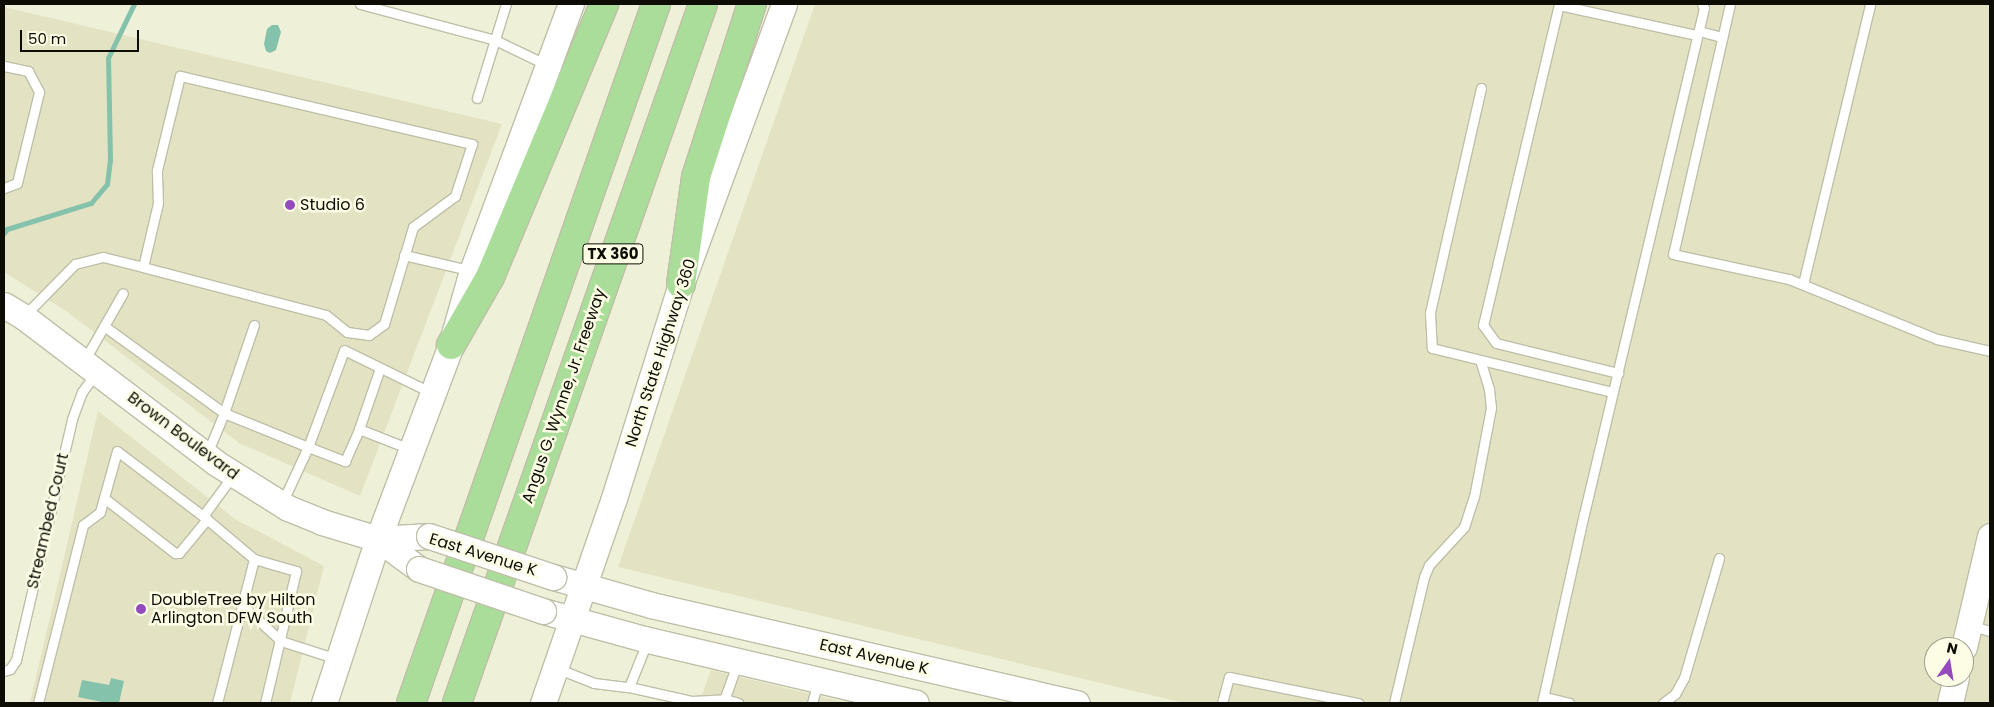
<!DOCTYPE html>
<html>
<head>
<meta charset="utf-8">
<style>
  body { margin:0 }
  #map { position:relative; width:1994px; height:707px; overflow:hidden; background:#eff0d8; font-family:Poppins,sans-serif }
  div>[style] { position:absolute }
  .built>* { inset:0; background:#e3e3c4 }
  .water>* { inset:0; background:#84c2ab }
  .stream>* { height:5px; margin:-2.5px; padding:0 2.5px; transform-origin:2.5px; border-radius:2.5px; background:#84c2ab }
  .roads { filter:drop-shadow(1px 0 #bfbfa8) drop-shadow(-1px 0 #bfbfa8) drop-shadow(0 1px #bfbfa8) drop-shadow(0 -1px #bfbfa8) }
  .lane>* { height:9px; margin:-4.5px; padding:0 4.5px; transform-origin:4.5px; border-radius:4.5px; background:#fff }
  .secondary>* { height:25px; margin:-12.5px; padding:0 12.5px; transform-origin:12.5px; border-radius:12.5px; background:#fff }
  .highway>* { height:28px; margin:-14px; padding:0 14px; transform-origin:14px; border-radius:14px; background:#aadd9a }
  .bridges { filter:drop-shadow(1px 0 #bfbfa8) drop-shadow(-1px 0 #bfbfa8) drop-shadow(0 1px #bfbfa8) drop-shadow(0 -1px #bfbfa8) }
  .secondary-bridge>* { height:25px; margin:-12.5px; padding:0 12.5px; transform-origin:12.5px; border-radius:12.5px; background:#fff }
  .dots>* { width:14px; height:14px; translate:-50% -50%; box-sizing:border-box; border:2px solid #fdfde5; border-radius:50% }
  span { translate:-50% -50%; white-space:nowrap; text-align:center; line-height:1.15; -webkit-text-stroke:5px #fdfde5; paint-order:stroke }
  .shield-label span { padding:1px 4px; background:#fdfde5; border:1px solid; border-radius:4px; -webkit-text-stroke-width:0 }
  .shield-label { font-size:15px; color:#0d0d06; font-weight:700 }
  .poi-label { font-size:16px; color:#0d0d06 }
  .left { translate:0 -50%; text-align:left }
  .street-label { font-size:16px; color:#0d0d06 }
  .frame { position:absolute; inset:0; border:5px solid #0d0d06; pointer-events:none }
  .north { position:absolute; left:1924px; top:637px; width:50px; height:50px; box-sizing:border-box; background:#fdfde5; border:1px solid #9d9d8c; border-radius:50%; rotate:13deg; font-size:14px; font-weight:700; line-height:20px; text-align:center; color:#0d0d06 }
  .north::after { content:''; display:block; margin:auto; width:18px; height:22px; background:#944abc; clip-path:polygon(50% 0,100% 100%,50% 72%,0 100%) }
  .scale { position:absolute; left:20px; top:30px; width:119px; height:22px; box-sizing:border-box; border:2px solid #0d0d06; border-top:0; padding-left:6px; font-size:15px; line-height:18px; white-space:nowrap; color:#0d0d06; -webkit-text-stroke:4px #fdfde5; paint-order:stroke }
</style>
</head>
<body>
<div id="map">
  <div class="built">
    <div style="clip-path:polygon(evenodd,815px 4px,1990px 4px,1990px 703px,1184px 703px,618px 567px,815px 4px,1934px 647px,1964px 647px,1964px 677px,1934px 677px,1934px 647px)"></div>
    <div style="clip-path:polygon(4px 7px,502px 124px,360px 496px,239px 443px,66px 311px,4px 272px)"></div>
    <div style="clip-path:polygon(98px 411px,235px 519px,324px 566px,290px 703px,30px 703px)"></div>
    <div style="clip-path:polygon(711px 670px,848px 703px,699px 703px)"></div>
  </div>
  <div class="water">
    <div style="clip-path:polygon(272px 25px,278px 25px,281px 32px,276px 50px,270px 53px,266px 51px,264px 44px,267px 29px)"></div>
    <div style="clip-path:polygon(111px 678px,124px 681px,119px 703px,107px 703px,78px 697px,82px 680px,109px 685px)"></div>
  </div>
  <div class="stream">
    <div style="left:4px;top:233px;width:5px;rotate:-53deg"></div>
    <div style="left:7px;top:229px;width:88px;rotate:-17.2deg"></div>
    <div style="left:91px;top:203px;width:25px;rotate:-50deg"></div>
    <div style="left:107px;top:184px;width:24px;rotate:-83deg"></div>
    <div style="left:110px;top:160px;width:102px;rotate:-91.1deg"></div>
    <div style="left:108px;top:58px;width:60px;rotate:-64.3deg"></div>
  </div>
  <div class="roads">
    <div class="lane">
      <div style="left:360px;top:4px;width:140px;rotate:14.9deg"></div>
      <div style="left:495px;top:40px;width:58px;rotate:25.7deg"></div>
      <div style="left:1559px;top:4px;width:330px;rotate:103.3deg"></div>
      <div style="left:1483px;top:325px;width:22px;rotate:54deg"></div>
      <div style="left:1496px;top:343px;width:126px;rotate:13.8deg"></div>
      <div style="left:1730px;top:4px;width:256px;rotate:102.8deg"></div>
      <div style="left:1673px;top:254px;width:119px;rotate:12.2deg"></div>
      <div style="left:1789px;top:279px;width:160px;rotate:22.1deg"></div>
      <div style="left:1937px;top:339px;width:54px;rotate:12.8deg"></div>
      <div style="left:1559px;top:5px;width:141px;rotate:12.3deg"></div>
      <div style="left:1699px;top:31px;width:24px;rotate:15deg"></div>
      <div style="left:4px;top:66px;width:25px;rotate:12deg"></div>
      <div style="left:28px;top:71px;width:24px;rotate:62deg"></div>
      <div style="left:39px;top:92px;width:94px;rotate:103.6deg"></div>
      <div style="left:17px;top:183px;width:14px;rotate:159deg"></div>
      <div style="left:180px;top:76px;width:300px;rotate:13.1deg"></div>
      <div style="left:472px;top:144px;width:55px;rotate:108.1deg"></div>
      <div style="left:455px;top:196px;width:52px;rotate:143.6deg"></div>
      <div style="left:413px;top:227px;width:101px;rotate:106.6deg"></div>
      <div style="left:384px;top:324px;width:19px;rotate:144deg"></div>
      <div style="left:369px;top:335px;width:22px;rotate:-172deg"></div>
      <div style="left:347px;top:332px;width:27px;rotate:-141deg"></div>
      <div style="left:326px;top:315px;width:189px;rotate:-165.3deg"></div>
      <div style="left:143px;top:267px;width:66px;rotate:-76.8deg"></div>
      <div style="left:158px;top:203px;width:33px;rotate:-92deg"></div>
      <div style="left:157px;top:170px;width:97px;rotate:-76.3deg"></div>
      <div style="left:1481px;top:88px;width:231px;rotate:102.8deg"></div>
      <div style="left:1430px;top:313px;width:35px;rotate:87deg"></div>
      <div style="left:1432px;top:348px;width:186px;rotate:13.7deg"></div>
      <div style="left:477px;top:98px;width:98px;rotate:-72.9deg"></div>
      <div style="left:404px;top:255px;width:67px;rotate:13deg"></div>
      <div style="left:1803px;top:284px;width:288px;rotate:-76.5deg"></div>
      <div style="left:24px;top:316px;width:73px;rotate:-45.6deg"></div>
      <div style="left:75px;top:264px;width:29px;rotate:-14deg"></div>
      <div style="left:103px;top:257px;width:41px;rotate:14deg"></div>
      <div style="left:104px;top:326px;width:148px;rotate:35.9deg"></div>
      <div style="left:224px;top:413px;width:91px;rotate:22deg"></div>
      <div style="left:308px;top:447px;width:103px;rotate:-69.6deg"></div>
      <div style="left:344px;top:350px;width:98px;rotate:26deg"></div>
      <div style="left:84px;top:361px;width:78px;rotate:-60.2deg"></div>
      <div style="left:380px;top:368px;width:65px;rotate:109deg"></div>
      <div style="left:359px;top:429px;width:55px;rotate:21.4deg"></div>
      <div style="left:207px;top:454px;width:44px;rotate:-67.5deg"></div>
      <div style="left:224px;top:413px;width:93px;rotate:-71.2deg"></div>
      <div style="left:104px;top:498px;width:90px;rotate:37.8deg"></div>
      <div style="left:175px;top:553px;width:4px"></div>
      <div style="left:179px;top:553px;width:44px;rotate:-50.5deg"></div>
      <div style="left:282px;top:503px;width:62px;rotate:-65.1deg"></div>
      <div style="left:308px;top:447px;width:40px;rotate:21deg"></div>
      <div style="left:345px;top:461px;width:35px;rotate:-66deg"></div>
      <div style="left:203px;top:516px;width:51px;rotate:-53.8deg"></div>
      <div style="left:254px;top:559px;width:44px;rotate:15.9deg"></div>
      <div style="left:296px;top:571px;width:136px;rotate:103.2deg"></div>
      <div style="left:242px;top:605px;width:53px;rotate:42.7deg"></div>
      <div style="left:281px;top:641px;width:59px;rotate:17.8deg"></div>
      <div style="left:1969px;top:625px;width:22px;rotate:16deg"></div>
      <div style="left:556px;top:668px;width:41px;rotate:21.5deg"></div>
      <div style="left:594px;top:683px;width:35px;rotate:7deg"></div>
      <div style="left:629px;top:687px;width:48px;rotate:-68.2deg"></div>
      <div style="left:4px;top:671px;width:6px;rotate:-18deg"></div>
      <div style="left:10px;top:669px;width:11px;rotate:-56deg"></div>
      <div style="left:16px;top:660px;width:247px;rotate:-76.9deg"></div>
      <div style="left:72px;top:419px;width:29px;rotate:-70deg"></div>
      <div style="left:82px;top:392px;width:24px;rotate:-54deg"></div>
      <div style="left:629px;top:687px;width:65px;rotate:12.5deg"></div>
      <div style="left:692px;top:701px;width:33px;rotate:-3deg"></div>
      <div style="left:725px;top:699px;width:14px;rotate:17deg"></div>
      <div style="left:1544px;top:697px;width:26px;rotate:13deg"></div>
      <div style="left:38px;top:703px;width:184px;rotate:-75.8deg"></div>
      <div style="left:83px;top:525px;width:21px;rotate:-37deg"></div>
      <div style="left:100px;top:512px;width:63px;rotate:-74.4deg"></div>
      <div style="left:117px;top:451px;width:108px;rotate:37.1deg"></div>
      <div style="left:203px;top:516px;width:67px;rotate:40.1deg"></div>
      <div style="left:254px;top:559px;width:149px;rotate:104.4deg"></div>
      <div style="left:723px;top:703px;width:41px;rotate:-70.3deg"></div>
      <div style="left:812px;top:703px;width:22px;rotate:-74deg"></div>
      <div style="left:1222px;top:703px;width:27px;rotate:-75deg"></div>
      <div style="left:1229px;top:677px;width:132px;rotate:11.4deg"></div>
      <div style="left:1394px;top:703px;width:130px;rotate:-76.6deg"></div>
      <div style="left:1424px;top:577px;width:13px;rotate:-67deg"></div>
      <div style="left:1429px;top:565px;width:52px;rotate:-47.4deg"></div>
      <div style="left:1464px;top:527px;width:32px;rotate:-72deg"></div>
      <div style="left:1474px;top:497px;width:91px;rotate:-79.2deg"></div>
      <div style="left:1491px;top:408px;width:19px;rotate:-96deg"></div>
      <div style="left:1489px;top:389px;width:30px;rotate:-107deg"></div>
      <div style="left:1542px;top:703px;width:194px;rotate:-77.5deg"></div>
      <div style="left:1584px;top:514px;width:520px;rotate:-76.66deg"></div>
      <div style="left:1704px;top:8px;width:4px;rotate:-117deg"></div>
      <div style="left:1663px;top:703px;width:15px;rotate:-37deg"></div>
      <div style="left:1675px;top:694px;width:18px;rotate:-61deg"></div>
      <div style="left:1684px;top:678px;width:125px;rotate:-73.7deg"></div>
    </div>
    <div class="secondary">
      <div style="left:4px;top:305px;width:23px;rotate:31deg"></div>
      <div style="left:24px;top:317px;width:241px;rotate:37.2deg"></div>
      <div style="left:216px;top:463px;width:85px;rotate:32deg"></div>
      <div style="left:288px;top:508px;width:37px;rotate:22deg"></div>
      <div style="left:322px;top:522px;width:59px;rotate:16.9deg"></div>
      <div style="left:378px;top:539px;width:51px;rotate:-3.4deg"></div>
      <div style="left:378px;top:539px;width:51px;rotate:36.2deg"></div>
      <div style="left:553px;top:577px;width:102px;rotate:15.9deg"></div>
      <div style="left:651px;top:605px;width:437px;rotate:13deg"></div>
      <div style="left:543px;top:611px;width:105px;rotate:15.5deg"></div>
      <div style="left:644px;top:639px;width:279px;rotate:13.2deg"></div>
      <div style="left:1964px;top:647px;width:114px;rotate:-76.8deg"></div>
      <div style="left:324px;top:703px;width:173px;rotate:-71.8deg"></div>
      <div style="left:378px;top:539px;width:207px;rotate:-69.4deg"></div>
      <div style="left:451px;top:345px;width:77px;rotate:-74.2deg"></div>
      <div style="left:472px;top:271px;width:285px;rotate:-69.7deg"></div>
      <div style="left:543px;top:703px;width:217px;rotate:-70.9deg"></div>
      <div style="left:614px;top:498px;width:224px;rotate:-72.6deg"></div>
      <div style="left:681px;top:284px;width:298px;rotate:-69.8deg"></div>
      <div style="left:1950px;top:703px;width:27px;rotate:-77deg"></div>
    </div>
    <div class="highway">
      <div style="left:681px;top:284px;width:108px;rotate:-82deg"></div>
      <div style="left:696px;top:177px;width:182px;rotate:-72.1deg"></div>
      <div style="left:451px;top:345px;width:78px;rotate:-60.2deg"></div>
      <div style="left:490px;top:277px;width:296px;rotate:-67.3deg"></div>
      <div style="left:411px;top:703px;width:741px;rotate:-70.68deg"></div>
      <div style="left:457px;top:703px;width:741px;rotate:-70.61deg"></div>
    </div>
  </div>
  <div class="bridges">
    <div class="secondary-bridge">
      <div style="left:429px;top:536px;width:131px;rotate:18.3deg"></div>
      <div style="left:419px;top:569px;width:131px;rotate:18.7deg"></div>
    </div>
  </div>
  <div class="dots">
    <div style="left:290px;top:205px;background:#944abc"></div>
    <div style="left:141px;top:609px;background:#944abc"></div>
  </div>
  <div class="shield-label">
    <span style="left:613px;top:254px">TX 360</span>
  </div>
  <div class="poi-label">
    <span class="left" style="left:300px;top:205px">Studio 6</span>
    <span class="left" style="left:151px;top:609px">DoubleTree by Hilton<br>Arlington DFW South</span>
  </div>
  <div class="street-label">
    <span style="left:661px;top:353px;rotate:-72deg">North State Highway 360</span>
    <span style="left:564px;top:396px;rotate:-71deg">Angus G. Wynne, Jr. Freeway</span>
    <span style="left:183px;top:436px;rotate:37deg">Brown Boulevard</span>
    <span style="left:48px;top:521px;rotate:-77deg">Streambed Court</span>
    <span style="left:483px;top:555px;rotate:17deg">East Avenue K</span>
    <span style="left:874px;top:657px;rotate:13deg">East Avenue K</span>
  </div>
  <div class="frame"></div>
  <div class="north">N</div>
  <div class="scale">50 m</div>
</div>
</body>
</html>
